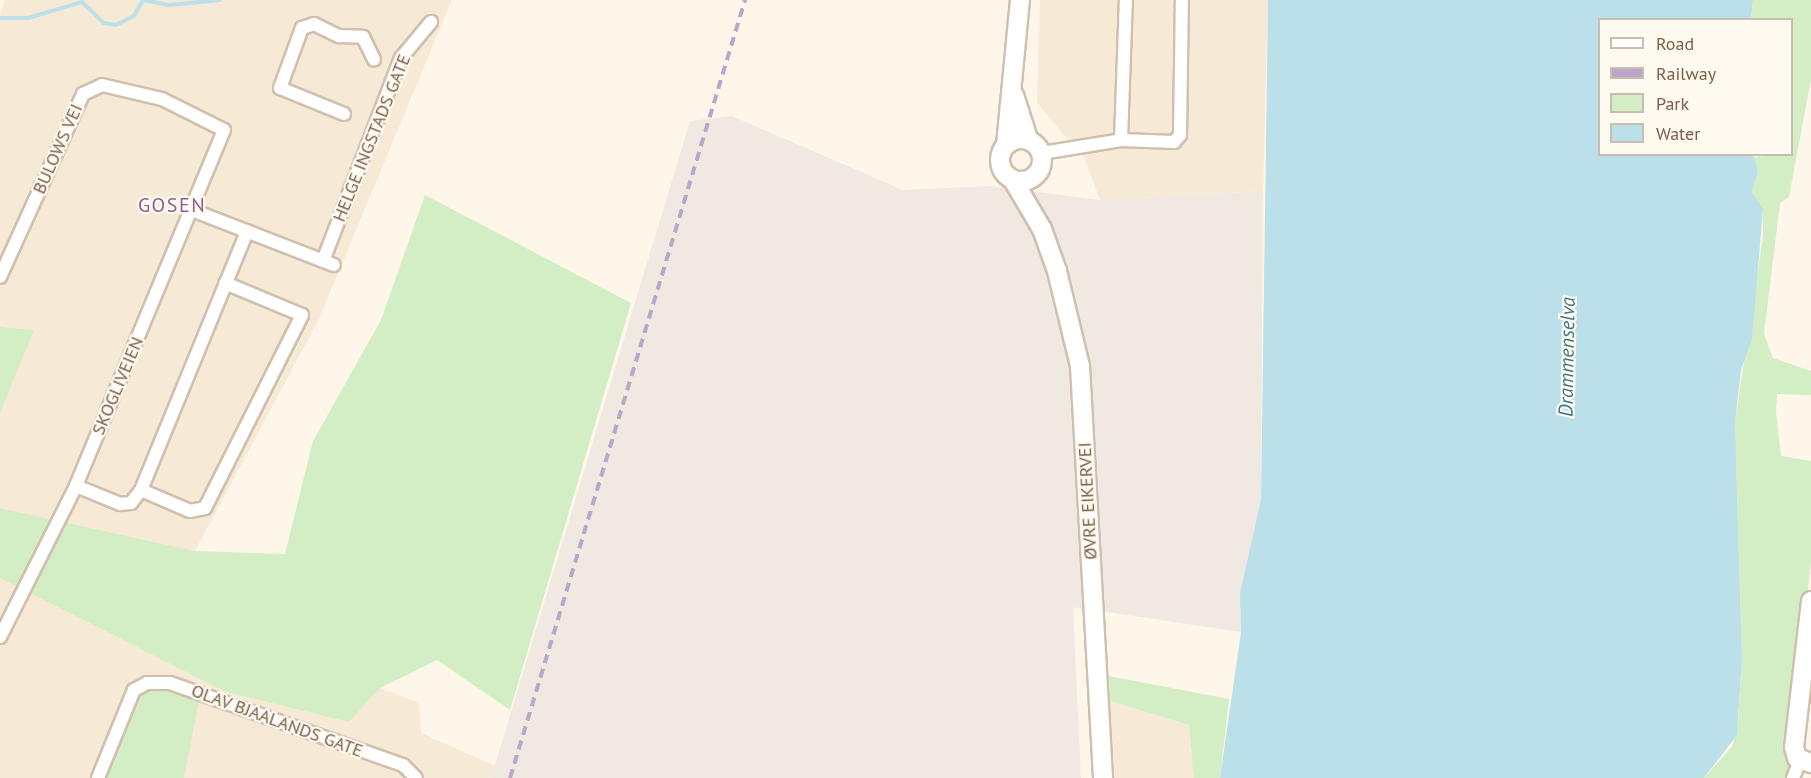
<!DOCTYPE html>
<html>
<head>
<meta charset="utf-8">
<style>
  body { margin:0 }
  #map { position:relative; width:1811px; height:778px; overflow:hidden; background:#fef7e9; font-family:"PT Sans",sans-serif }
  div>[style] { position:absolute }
  .residential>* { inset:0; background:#f6e9d6 }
  .industrial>* { inset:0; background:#efe9e2 }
  .green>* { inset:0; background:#d3edc5 }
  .water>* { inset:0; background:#bbe0e9 }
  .stream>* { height:4px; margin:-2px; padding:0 2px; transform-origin:2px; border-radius:2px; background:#bbe0e9 }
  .roads { filter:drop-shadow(2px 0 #d1bfad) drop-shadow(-2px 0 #d1bfad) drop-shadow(0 2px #d1bfad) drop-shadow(0 -2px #d1bfad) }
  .minor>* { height:12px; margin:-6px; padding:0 6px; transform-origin:6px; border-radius:6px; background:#fff }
  .secondary>* { height:18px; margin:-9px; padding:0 9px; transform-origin:9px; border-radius:9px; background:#fff }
  .secondary>.ring { margin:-9px; padding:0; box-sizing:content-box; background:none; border:18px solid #fff; border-radius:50% }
  .rail>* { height:4px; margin-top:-2px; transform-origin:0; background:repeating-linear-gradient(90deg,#bba5c9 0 9px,transparent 0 15px) }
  span { translate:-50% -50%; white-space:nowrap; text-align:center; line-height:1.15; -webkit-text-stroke:4.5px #fffaf0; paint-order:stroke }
  .street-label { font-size:18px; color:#7a5e4a }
  .neighbourhood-label { font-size:20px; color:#886296; letter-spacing:1.5px }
  .water-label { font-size:20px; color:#3f7787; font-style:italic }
  .legend { position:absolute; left:1598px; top:18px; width:195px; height:138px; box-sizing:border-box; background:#fffaf0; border:2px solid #cabcae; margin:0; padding:8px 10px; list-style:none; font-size:18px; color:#7a5e4a }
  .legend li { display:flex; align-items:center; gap:12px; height:30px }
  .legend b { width:30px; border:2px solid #cabcae }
</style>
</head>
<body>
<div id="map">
  <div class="residential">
    <div style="clip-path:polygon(5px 0,452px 0,319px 319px,195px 551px,0 508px,0 413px,33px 330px,0 327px,0 14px)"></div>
    <div style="clip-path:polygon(1040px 0,1268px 0,1263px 191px,1100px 200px,1085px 160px,1037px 103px)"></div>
    <div style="clip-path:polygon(0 578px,226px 692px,349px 722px,380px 688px,419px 703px,421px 733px,495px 766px,491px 778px,0 778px)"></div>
    <div style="clip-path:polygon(1110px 701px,1189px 725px,1194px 778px,1112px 778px)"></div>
  </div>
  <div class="industrial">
    <div style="clip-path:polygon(732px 116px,903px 190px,992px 186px,1100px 200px,1263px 191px,1261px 499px,1240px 593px,1241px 632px,1073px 607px,1081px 778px,491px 778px,690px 121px)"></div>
  </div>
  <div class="green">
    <div style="clip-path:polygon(1753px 0,1811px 0,1811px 79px,1789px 197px,1780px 203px,1764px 334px,1773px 358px,1811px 371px,1811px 395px,1777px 394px,1776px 412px,1781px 456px,1811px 461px,1811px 562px,1787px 778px,1704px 778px,1732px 747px,1738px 724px,1742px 658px,1735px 422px,1763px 237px,1763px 209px,1752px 192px,1758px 172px,1752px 157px,1792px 154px,1792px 20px,1751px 19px)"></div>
    <div style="clip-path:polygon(425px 195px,631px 303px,510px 710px,437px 660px,380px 688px,349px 722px,226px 692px,0 578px,0 508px,195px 551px,285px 554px,313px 441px,381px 320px)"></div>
    <div style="clip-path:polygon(0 327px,34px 330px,0 413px)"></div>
    <div style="clip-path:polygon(1109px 676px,1229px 699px,1220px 778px,1194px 778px,1189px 725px,1110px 701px)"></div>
    <div style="clip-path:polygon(158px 686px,199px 700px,184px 778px,102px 778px,140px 692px)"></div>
  </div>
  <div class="water">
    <div style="clip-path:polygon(1268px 0,1753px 0,1751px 19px,1600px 20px,1600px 154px,1753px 155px,1758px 172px,1752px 192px,1763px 209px,1752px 339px,1741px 370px,1735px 422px,1742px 658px,1737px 735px,1704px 778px,1220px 778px,1241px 632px,1240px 593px,1261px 499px)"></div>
  </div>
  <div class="stream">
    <div style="left:0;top:18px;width:28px"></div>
    <div style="left:28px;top:18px;width:56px;rotate:-16.5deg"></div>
    <div style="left:82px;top:2px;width:30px;rotate:44deg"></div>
    <div style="left:104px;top:23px;width:12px;rotate:9deg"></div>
    <div style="left:116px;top:25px;width:20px;rotate:-27deg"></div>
    <div style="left:134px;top:16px;width:18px;rotate:-61deg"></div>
    <div style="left:143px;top:0;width:26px;rotate:11deg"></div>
    <div style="left:169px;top:5px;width:51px;rotate:-5.6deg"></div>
  </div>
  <div class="roads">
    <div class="minor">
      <div style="left:344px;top:114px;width:69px;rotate:-157.9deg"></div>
      <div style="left:280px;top:88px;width:64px;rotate:-69.9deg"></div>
      <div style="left:302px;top:28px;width:13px;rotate:-18deg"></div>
      <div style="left:314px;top:24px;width:28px;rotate:26deg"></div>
      <div style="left:339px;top:36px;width:24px;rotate:2deg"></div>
      <div style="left:363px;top:37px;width:25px;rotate:64deg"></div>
      <div style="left:1121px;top:140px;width:53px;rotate:2.2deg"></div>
      <div style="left:1174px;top:142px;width:9px;rotate:-49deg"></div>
      <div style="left:1180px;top:135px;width:135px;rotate:-89.2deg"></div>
      <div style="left:1042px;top:153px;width:80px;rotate:-9.3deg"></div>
      <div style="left:1121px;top:140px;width:140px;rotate:-88deg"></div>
      <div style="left:192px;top:210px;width:152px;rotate:21.2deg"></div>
      <div style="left:323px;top:261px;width:217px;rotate:-69deg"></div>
      <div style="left:401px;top:58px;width:47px;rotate:-50.2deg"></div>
      <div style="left:0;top:277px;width:201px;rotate:-65.6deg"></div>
      <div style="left:83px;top:94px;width:21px;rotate:-25deg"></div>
      <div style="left:102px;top:85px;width:62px;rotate:13.1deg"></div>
      <div style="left:162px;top:99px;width:69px;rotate:26.6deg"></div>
      <div style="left:224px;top:130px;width:386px;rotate:112.6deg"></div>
      <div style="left:76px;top:486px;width:169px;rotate:116.7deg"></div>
      <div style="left:76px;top:486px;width:48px;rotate:22.2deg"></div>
      <div style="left:120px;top:504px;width:11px;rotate:-5deg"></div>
      <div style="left:131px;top:503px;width:16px;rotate:-52deg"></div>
      <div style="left:141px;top:490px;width:280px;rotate:-67.7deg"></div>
      <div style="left:141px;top:490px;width:53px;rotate:23.2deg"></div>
      <div style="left:190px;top:511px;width:15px;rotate:-11deg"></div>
      <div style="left:205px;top:508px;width:216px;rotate:-63.3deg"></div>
      <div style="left:302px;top:315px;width:83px;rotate:-157.4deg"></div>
      <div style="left:98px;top:778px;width:95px;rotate:-67.8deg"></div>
      <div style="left:134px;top:690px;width:15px;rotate:-28deg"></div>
      <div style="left:147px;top:683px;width:23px"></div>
      <div style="left:170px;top:683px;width:247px;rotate:19.4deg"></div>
      <div style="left:403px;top:765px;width:18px;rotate:45deg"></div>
      <div style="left:1793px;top:778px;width:18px;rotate:-68deg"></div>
    </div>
    <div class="secondary">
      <div style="left:1014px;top:95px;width:46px;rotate:72.3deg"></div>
      <div class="ring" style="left:1000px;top:139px;width:24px;height:24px"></div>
      <div style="left:1006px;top:145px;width:146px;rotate:-84.5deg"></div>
      <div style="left:1013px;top:180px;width:57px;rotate:59.4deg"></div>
      <div style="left:1042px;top:229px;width:45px;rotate:70.3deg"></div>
      <div style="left:1057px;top:271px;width:98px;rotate:76.4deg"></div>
      <div style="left:1080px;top:366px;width:413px;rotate:86.8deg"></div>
      <div style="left:1811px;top:601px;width:147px;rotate:96.6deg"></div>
      <div style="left:1794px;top:747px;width:11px;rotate:75deg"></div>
      <div style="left:1797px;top:758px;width:15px;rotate:20deg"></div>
    </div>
  </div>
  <div class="rail">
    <div style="left:510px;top:778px;width:813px;rotate:-73.19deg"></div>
  </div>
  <div class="street-label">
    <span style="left:372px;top:138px;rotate:-68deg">HELGE INGSTADS GATE</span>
    <span style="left:58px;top:149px;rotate:-66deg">BULOWS VEI</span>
    <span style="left:118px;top:386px;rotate:-67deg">SKOGLIVEIEN</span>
    <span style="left:1088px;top:501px;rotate:-93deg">ØVRE EIKERVEI</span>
    <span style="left:277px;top:721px;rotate:20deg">OLAV BJAALANDS GATE</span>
  </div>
  <div class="neighbourhood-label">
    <span style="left:172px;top:205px">GOSEN</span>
  </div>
  <div class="water-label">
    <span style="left:1567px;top:357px;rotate:-89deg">Drammenselva</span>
  </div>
  <ul class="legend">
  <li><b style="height:8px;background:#fff"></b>Road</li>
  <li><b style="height:8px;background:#bba5c9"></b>Railway</li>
  <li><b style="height:16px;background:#d3edc5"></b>Park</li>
  <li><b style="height:16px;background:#bbe0e9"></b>Water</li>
  </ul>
</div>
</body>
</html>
